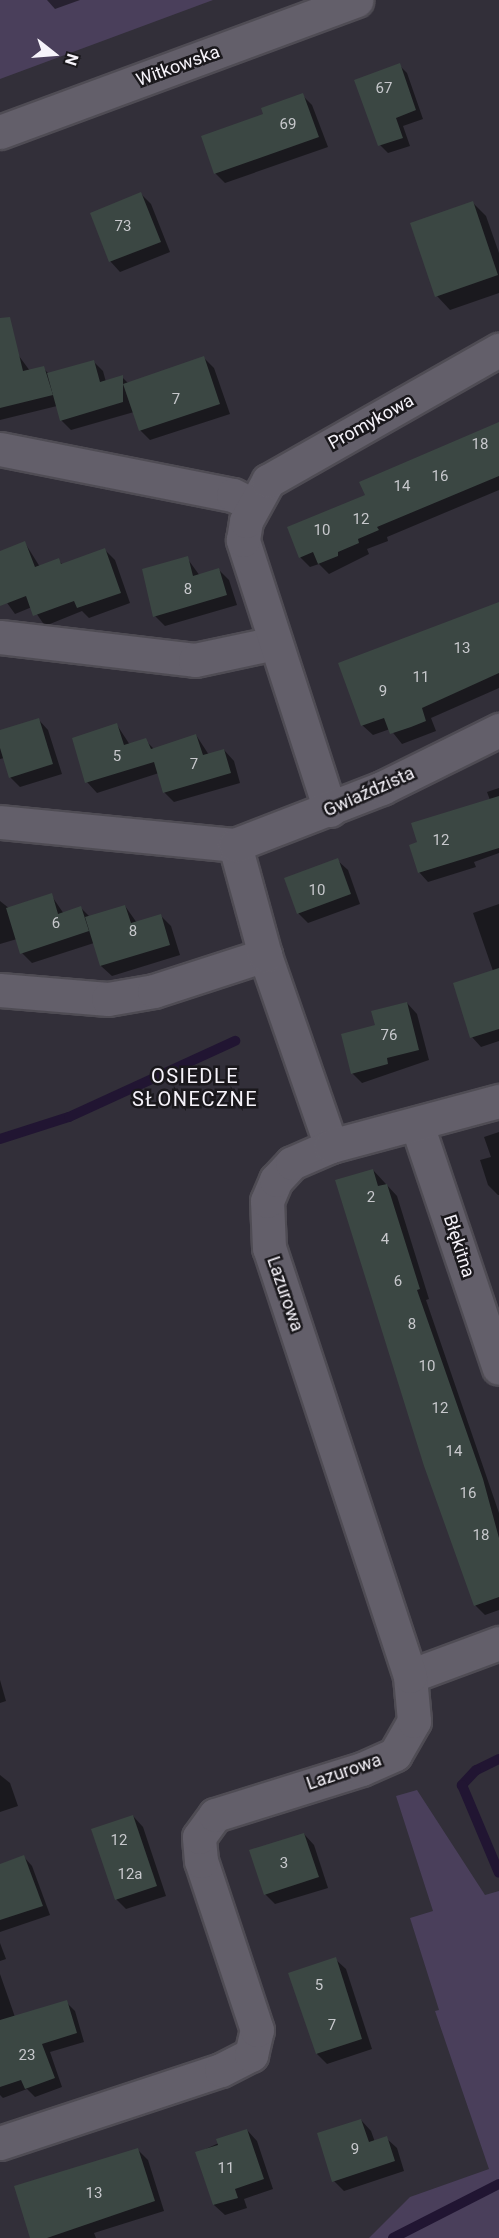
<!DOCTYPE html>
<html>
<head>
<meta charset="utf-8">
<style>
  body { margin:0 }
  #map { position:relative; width:499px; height:2238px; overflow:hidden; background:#322f39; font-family:Roboto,sans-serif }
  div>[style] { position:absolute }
  .green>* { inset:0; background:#4a3f5b }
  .shadow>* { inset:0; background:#0007 }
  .stream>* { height:10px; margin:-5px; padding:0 5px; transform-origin:5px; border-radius:5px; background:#211532 }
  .building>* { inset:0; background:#3b4743 }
  .roads { filter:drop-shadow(2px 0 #4f4c54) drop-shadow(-2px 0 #4f4c54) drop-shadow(0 2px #4f4c54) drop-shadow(0 -2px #4f4c54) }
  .minor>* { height:33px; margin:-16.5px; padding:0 16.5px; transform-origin:16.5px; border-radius:16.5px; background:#635f6a }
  span { translate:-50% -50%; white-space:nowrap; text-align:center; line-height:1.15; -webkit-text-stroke:5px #1a181c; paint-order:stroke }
  .number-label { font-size:15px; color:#c7c8cc }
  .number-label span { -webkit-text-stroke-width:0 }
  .street-label { font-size:18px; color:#f6f3fa }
  .neighbourhood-label { font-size:20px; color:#f6f3fa; letter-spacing:1.5px }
  .north { position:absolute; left:24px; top:24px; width:60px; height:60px; -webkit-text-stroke:4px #1a181c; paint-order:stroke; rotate:107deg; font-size:16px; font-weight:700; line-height:24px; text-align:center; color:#f6f3fa }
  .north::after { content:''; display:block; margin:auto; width:21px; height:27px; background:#f6f3fa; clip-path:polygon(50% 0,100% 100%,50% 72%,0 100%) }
</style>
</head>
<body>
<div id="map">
  <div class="green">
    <div style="clip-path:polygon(0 0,213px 0,0 79px)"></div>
    <div style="clip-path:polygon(417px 1790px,485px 1895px,499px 1891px,499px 2238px,369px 2238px,410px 2197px,489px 2169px,435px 2011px,439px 2010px,410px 1918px,433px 1911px,396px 1796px)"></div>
  </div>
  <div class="shadow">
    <div style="clip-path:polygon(47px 0,80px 0,55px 9px)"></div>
    <div style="clip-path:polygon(399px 65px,407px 73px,423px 119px,403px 126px,410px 146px,388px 153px,380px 145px)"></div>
    <div style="clip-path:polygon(302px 95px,312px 105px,328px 147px,225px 183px,215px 173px,265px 115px)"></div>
    <div style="clip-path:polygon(141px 194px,151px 204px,170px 252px,120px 272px,110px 261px)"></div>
    <div style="clip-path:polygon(472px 202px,486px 216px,499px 253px,499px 293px,450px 310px,437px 296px)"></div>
    <div style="clip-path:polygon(19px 356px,30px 371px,43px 368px,49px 374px,93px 361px,103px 371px,106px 382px,122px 377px,129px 384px,204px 358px,214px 368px,230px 414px,150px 440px,140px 430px,134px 412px,71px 430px,61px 420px,57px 406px,0 420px,0 360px)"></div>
    <div style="clip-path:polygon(499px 424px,499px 490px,387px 537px,388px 541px,367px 549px,369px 554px,329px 574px,319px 564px,310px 567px,300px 557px,367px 496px)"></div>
    <div style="clip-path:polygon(25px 543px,40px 567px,58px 560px,63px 565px,105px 550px,115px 560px,130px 603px,89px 618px,82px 611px,45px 626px,32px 607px,15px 614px,0 593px,0 553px)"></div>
    <div style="clip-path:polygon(187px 558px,200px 576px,219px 570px,229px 580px,237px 605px,165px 626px,155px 616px)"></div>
    <div style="clip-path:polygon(499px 604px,499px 688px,431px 718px,436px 731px,402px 744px,390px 729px,373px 735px,362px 725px)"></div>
    <div style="clip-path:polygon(38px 719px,48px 730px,62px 774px,20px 787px,10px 777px,4px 758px,0 759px,0 731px)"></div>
    <div style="clip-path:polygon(117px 725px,130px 745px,145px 740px,154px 749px,196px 735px,209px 755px,224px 750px,234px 761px,240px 783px,174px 802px,164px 792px,159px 773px,97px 793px,87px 782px)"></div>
    <div style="clip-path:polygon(499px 788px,499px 853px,474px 862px,476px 867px,428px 882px,419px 872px,490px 800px,487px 792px)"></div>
    <div style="clip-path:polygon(337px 860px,348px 870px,360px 904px,308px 923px,298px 913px)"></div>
    <div style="clip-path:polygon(51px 895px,64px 914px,81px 908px,90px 917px,125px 906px,137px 923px,161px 916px,171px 926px,180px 955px,112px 976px,101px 966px,94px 943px,32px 963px,22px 953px,17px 939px,0 944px,0 901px,10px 909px)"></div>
    <div style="clip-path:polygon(499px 904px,499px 1041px,481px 1047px,472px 1037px,493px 971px,473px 913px)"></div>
    <div style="clip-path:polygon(407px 1003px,417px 1014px,429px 1060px,362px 1083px,352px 1073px,376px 1026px)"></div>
    <div style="clip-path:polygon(499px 1132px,499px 1195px,498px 1195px,488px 1185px,480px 1160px,491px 1157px,484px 1137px)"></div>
    <div style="clip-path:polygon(373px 1170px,397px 1196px,429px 1299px,426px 1300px,499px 1513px,499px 1610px,485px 1615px,475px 1605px)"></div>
    <div style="clip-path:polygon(0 1680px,6px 1701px,0 1703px)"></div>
    <div style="clip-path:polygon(0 1775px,10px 1783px,18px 1806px,0 1812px)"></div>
    <div style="clip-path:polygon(133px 1816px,143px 1827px,166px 1896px,126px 1909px,116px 1899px)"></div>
    <div style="clip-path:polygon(304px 1834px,314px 1845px,328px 1888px,275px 1904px,265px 1894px)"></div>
    <div style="clip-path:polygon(24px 1857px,32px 1866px,50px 1915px,0 1932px,0 1865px)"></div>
    <div style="clip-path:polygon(0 1943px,6px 1959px,0 1961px)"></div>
    <div style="clip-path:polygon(335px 1959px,346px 1969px,372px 2049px,327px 2064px,317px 2054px)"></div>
    <div style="clip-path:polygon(0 1974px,15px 2017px,66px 2002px,75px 2011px,84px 2042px,50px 2052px,62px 2087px,35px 2097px,27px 2089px,3px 2098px,0 2095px)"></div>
    <div style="clip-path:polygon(361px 2120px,371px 2131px,375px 2142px,386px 2138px,397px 2148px,404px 2171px,344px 2191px,334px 2181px)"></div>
    <div style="clip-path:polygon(247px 2130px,257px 2141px,273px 2189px,244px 2199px,247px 2208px,225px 2215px,214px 2205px,197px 2153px)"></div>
    <div style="clip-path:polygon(137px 2149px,148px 2160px,164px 2211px,94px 2233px,96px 2238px,32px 2238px)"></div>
  </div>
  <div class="stream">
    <div style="left:0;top:1139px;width:72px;rotate:-17.7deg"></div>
    <div style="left:69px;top:1117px;width:183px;rotate:-24.6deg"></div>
    <div style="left:499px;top:1759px;width:25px;rotate:154deg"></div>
    <div style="left:476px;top:1770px;width:21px;rotate:133deg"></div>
    <div style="left:462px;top:1785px;width:95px;rotate:67.2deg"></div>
    <div style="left:393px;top:2238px;width:119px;rotate:-27deg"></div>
  </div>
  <div class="building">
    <div style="clip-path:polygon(400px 63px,416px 110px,396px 118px,403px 138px,378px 146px,354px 80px)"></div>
    <div style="clip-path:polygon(303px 93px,319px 137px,214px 174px,201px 136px,263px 114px,261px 108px)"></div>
    <div style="clip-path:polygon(141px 192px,161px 242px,109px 262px,90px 213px)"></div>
    <div style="clip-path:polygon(473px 201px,498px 275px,435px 297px,410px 223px)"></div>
    <div style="clip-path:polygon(10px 317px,23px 371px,44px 366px,53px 395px,0 408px,0 318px)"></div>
    <div style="clip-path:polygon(204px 356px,220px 404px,139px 431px,123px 384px)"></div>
    <div style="clip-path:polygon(94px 360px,100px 382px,123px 375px,123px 402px,60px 421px,47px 373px)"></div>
    <div style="clip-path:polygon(499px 422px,499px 476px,377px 527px,379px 530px,358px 539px,359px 543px,338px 552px,338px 556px,318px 564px,313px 552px,299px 558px,287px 527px,365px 495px,359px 482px)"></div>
    <div style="clip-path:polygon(25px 541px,35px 567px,59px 558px,61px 564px,105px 548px,121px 593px,77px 608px,74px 601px,33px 616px,26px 596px,0 606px,0 551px)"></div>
    <div style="clip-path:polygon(188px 556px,193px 576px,219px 568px,227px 595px,153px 617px,142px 569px)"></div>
    <div style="clip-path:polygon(499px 602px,499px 673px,422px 708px,426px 721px,411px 727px,390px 734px,384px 718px,361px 726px,338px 663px)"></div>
    <div style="clip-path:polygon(39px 718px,53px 764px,9px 778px,0 748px,0 730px)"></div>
    <div style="clip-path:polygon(117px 723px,124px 745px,146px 738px,151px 749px,196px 734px,203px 755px,224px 749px,231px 773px,163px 793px,154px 762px,85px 783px,72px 738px)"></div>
    <div style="clip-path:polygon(499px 796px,499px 848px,418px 873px,409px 845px,417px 842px,411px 823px)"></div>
    <div style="clip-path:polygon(338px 858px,351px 894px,297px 914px,284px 878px)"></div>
    <div style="clip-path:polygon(52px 893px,58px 914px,81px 906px,89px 931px,20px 954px,6px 908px)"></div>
    <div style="clip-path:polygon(125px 905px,131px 923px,161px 914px,170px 945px,100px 966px,85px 917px)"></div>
    <div style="clip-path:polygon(499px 968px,499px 1029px,470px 1038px,453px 983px)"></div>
    <div style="clip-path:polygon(407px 1002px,419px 1050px,387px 1058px,388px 1064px,351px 1074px,341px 1034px,375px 1025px,371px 1011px)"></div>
    <div style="clip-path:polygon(373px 1169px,378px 1186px,387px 1184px,420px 1289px,417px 1290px,483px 1479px,499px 1538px,499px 1597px,474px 1606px,424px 1466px,335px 1180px)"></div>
    <div style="clip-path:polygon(133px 1815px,157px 1886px,115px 1900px,91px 1829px)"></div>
    <div style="clip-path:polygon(304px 1833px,319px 1877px,264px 1895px,249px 1850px)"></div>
    <div style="clip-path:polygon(24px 1855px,43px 1906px,0 1920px,0 1864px)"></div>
    <div style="clip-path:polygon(336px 1957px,362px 2039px,316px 2054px,288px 1973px)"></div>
    <div style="clip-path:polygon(67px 2000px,77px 2033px,42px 2044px,55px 2078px,25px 2089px,21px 2080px,0 2087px,0 2020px)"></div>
    <div style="clip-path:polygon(361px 2119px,369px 2142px,387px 2136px,395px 2161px,332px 2182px,317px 2133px)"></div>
    <div style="clip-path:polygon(247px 2129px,264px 2179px,235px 2189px,238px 2198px,213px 2205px,195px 2152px,218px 2145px,216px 2139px)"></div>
    <div style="clip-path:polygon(138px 2148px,155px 2201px,47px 2238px,30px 2238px,14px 2186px)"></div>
  </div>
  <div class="roads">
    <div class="minor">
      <div style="left:0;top:132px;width:380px;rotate:-20.3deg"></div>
      <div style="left:0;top:449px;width:237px;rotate:11.2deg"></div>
      <div style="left:233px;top:495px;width:22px;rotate:27deg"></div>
      <div style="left:0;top:637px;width:196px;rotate:6.7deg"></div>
      <div style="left:195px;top:660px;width:81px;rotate:-12.1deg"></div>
      <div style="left:330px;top:810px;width:284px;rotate:-107.9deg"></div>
      <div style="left:243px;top:540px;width:19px;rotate:-81deg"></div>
      <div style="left:246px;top:521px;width:46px;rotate:-61.2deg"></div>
      <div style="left:268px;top:481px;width:266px;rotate:-29.6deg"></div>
      <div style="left:0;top:822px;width:236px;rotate:5.6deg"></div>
      <div style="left:0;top:990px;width:108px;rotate:4.8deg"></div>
      <div style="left:108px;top:999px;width:47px;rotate:-9.9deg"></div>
      <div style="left:154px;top:991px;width:117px;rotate:-18deg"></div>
      <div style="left:417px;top:1125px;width:256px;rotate:71.4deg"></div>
      <div style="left:331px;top:1146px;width:202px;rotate:-109.1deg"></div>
      <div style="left:265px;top:955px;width:114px;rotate:-105.3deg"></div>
      <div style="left:235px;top:845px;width:158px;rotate:-21.2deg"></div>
      <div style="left:382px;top:788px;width:131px;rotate:-26.4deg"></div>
      <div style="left:410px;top:1676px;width:95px;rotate:-20.3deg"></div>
      <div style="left:0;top:2143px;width:233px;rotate:-18.3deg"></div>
      <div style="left:221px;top:2070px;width:34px;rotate:-27deg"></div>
      <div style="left:251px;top:2055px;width:26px;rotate:-77deg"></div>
      <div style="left:257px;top:2030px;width:178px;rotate:-108.3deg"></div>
      <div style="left:201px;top:1861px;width:24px;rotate:-95deg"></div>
      <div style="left:199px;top:1837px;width:27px;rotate:-54deg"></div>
      <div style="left:215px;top:1815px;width:154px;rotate:-17.4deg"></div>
      <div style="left:362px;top:1769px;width:36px;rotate:-24deg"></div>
      <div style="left:395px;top:1754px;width:38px;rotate:-60deg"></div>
      <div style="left:414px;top:1721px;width:45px;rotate:-95.1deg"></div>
      <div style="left:410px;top:1676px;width:451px;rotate:-108.2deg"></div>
      <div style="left:269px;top:1248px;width:47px;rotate:-92.4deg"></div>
      <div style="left:267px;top:1201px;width:23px;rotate:-67deg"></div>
      <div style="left:276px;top:1180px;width:23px;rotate:-47deg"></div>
      <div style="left:292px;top:1163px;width:43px;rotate:-23.6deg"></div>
      <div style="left:331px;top:1146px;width:174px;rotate:-15deg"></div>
    </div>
  </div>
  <div class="number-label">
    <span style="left:384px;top:89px">67</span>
    <span style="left:288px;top:125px">69</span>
    <span style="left:123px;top:227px">73</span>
    <span style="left:176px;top:400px">7</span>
    <span style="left:480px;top:445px">18</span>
    <span style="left:440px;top:477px">16</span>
    <span style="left:402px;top:487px">14</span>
    <span style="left:361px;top:520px">12</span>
    <span style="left:322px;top:531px">10</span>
    <span style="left:188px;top:590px">8</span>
    <span style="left:462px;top:649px">13</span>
    <span style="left:421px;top:678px">11</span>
    <span style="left:383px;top:692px">9</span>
    <span style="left:117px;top:757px">5</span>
    <span style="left:194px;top:765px">7</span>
    <span style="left:441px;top:841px">12</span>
    <span style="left:317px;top:891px">10</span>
    <span style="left:56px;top:924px">6</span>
    <span style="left:133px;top:932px">8</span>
    <span style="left:389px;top:1036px">76</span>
    <span style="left:371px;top:1198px">2</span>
    <span style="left:385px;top:1240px">4</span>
    <span style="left:398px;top:1282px">6</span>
    <span style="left:412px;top:1325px">8</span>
    <span style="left:427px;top:1367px">10</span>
    <span style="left:440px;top:1409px">12</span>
    <span style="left:454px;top:1452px">14</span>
    <span style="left:468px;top:1494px">16</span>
    <span style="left:481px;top:1536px">18</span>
    <span style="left:119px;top:1841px">12</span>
    <span style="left:284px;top:1864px">3</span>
    <span style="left:130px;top:1875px">12a</span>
    <span style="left:319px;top:1986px">5</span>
    <span style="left:332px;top:2026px">7</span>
    <span style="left:27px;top:2056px">23</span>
    <span style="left:355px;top:2150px">9</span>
    <span style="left:226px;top:2169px">11</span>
    <span style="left:94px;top:2194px">13</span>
  </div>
  <div class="street-label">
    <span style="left:178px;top:66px;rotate:-20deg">Witkowska</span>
    <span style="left:371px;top:422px;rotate:-29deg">Promykowa</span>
    <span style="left:369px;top:792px;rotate:-24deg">Gwiaździsta</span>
    <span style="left:459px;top:1246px;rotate:72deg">Błękitna</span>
    <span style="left:285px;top:1294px;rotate:71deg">Lazurowa</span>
    <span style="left:344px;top:1772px;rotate:-19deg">Lazurowa</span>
  </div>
  <div class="neighbourhood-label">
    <span style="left:195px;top:1088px">OSIEDLE<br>SŁONECZNE</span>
  </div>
  <div class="north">N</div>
</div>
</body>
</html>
